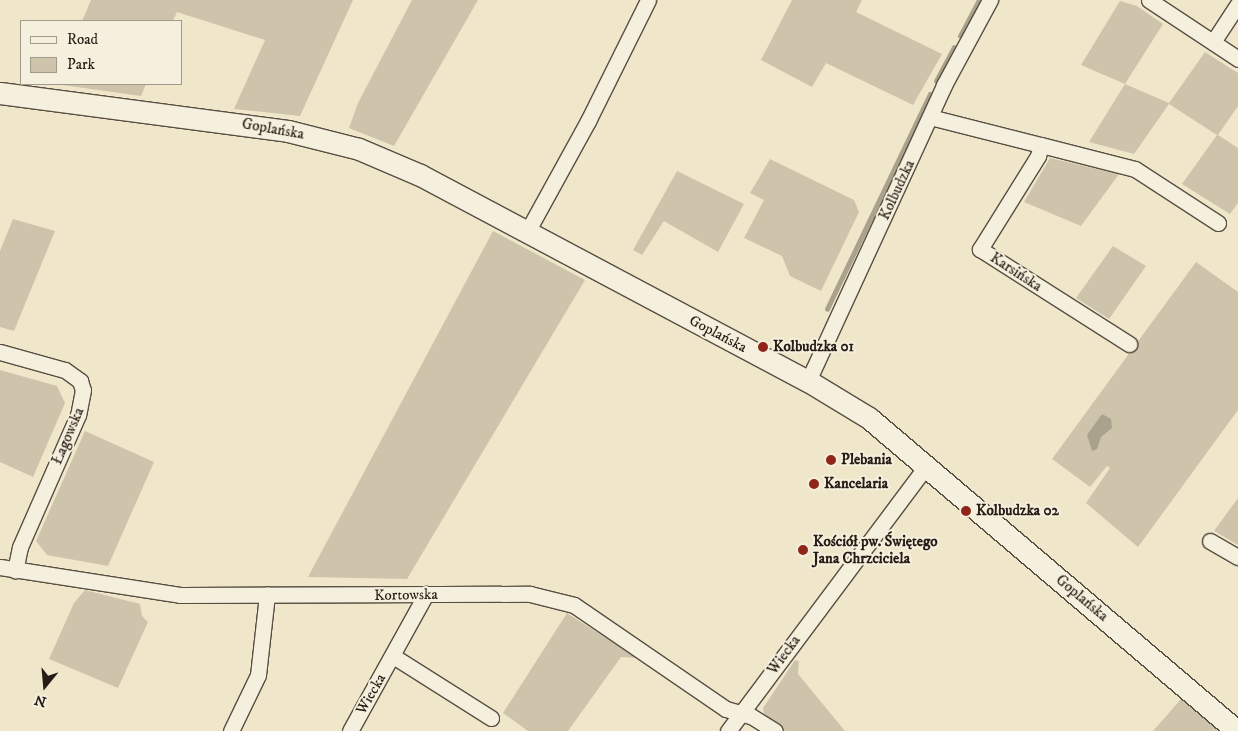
<!DOCTYPE html>
<html>
<head>
<meta charset="utf-8">
<style>
  body { margin:0 }
  #map { position:relative; width:1238px; height:731px; overflow:hidden; background:#f0e7cb; font-family:"IM FELL DW Pica",serif }
  div>[style] { position:absolute }
  .green>* { inset:0; background:#cec4ac }
  .water>* { inset:0; background:#aba28d }
  .stream>* { height:4.5px; margin:-2.25px; padding:0 2.25px; transform-origin:2.25px; border-radius:2.25px; background:#aba28d }
  .roads { filter:drop-shadow(1px 0 #584e42) drop-shadow(-1px 0 #584e42) drop-shadow(0 1px #584e42) drop-shadow(0 -1px #584e42) }
  .street>* { height:15px; margin:-7.5px; padding:0 7.5px; transform-origin:7.5px; border-radius:7.5px; background:#f5efdd }
  .secondary>* { height:21px; margin:-10.5px; padding:0 10.5px; transform-origin:10.5px; border-radius:10.5px; background:#f5efdd }
  .dots>* { width:14px; height:14px; translate:-50% -50%; box-sizing:border-box; border:2px solid #f5efdd; border-radius:50% }
  span { translate:-50% -50%; white-space:nowrap; text-align:center; line-height:1.15; -webkit-text-stroke:4px #f5efdd; paint-order:stroke }
  .street-label { font-size:15px; color:#261b15 }
  .poi-label { font-size:15px; color:#261b15; font-weight:700 }
  .left { translate:0 -50%; text-align:left }
  .legend { position:absolute; left:20px; top:20px; width:162px; height:65px; box-sizing:border-box; background:#f5efdd; border:1px solid #a29a8d; margin:0; padding:6px 9px; list-style:none; font-size:15px; color:#261b15 }
  .legend li { display:flex; align-items:center; gap:10px; height:25px }
  .legend b { width:25px; border:1px solid #a29a8d }
  .north { position:absolute; left:20px; top:661px; width:50px; height:50px; -webkit-text-stroke:4px #f5efdd; paint-order:stroke; rotate:197deg; font-size:14px; font-weight:700; line-height:20px; text-align:center; color:#261b15 }
  .north::after { content:''; display:block; margin:auto; width:18px; height:22px; background:#261b15; clip-path:polygon(50% 0,100% 100%,50% 72%,0 100%) }
</style>
</head>
<body>
<div id="map">
  <div class="green">
    <div style="clip-path:polygon(91px 0,353px 0,300px 116px,234px 109px,265px 40px,177px 12px,173px 21px,82px 21px)"></div>
    <div style="clip-path:polygon(412px 0,478px 0,394px 146px,349px 128px,358px 103px)"></div>
    <div style="clip-path:polygon(792px 0,862px 0,856px 12px,942px 54px,913px 105px,826px 63px,812px 87px,761px 60px)"></div>
    <div style="clip-path:polygon(1120px 1px,1137px 6px,1163px 24px,1125px 84px,1169px 103px,1205px 52px,1238px 73px,1238px 106px,1218px 135px,1238px 148px,1238px 203px,1230px 214px,1182px 184px,1217px 135px,1169px 104px,1134px 154px,1089px 142px,1125px 84px,1081px 65px)"></div>
    <div style="clip-path:polygon(55px 84px,146px 84px,141px 96px)"></div>
    <div style="clip-path:polygon(1050px 158px,1119px 174px,1081px 226px,1024px 202px)"></div>
    <div style="clip-path:polygon(770px 159px,854px 200px,859px 212px,821px 291px,790px 276px,782px 256px,744px 238px,764px 200px,750px 193px)"></div>
    <div style="clip-path:polygon(677px 171px,744px 204px,718px 252px,664px 221px,642px 255px,633px 250px)"></div>
    <div style="clip-path:polygon(13px 219px,55px 231px,14px 331px,0 327px,0 251px)"></div>
    <div style="clip-path:polygon(493px 231px,585px 280px,407px 579px,308px 577px)"></div>
    <div style="clip-path:polygon(1113px 246px,1146px 266px,1109px 319px,1076px 298px)"></div>
    <div style="clip-path:polygon(1196px 262px,1238px 292px,1238px 410px,1138px 547px,1086px 503px,1110px 468px,1107px 466px,1090px 487px,1052px 459px)"></div>
    <div style="clip-path:polygon(0 370px,57px 386px,65px 403px,33px 477px,0 462px)"></div>
    <div style="clip-path:polygon(85px 431px,154px 462px,108px 566px,47px 555px,36px 541px)"></div>
    <div style="clip-path:polygon(1238px 498px,1238px 545px,1214px 531px)"></div>
    <div style="clip-path:polygon(85px 590px,140px 604px,142px 616px,148px 622px,118px 688px,49px 659px,74px 603px)"></div>
    <div style="clip-path:polygon(567px 613px,637px 658px,621px 657px,568px 731px,528px 731px,503px 713px)"></div>
    <div style="clip-path:polygon(795px 660px,799px 661px,798px 674px,845px 731px,785px 731px,764px 714px,763px 708px)"></div>
    <div style="clip-path:polygon(1182px 698px,1222px 731px,1153px 731px)"></div>
  </div>
  <div class="water">
    <div style="clip-path:polygon(1102px 414px,1111px 419px,1112px 428px,1101px 437px,1097px 449px,1092px 451px,1087px 435px)"></div>
  </div>
  <div class="stream">
    <div style="left:960px;top:36px;width:41px;rotate:-62.2deg"></div>
    <div style="left:936px;top:81px;width:38px;rotate:-62deg"></div>
    <div style="left:827px;top:309px;width:238px;rotate:-64.4deg"></div>
  </div>
  <div class="roads">
    <div class="street">
      <div style="left:1149px;top:0;width:107px;rotate:33.5deg"></div>
      <div style="left:1213px;top:42px;width:45px;rotate:-56.7deg"></div>
      <div style="left:930px;top:117px;width:114px;rotate:14.2deg"></div>
      <div style="left:1041px;top:145px;width:11px;rotate:105deg"></div>
      <div style="left:1038px;top:156px;width:110px;rotate:121.9deg"></div>
      <div style="left:980px;top:249px;width:177px;rotate:32.5deg"></div>
      <div style="left:1041px;top:145px;width:97px;rotate:14.3deg"></div>
      <div style="left:1135px;top:169px;width:99px;rotate:33deg"></div>
      <div style="left:527px;top:232px;width:127px;rotate:-61.2deg"></div>
      <div style="left:588px;top:121px;width:135px;rotate:-63.6deg"></div>
      <div style="left:0;top:352px;width:67px;rotate:15.5deg"></div>
      <div style="left:65px;top:370px;width:19px;rotate:36deg"></div>
      <div style="left:80px;top:381px;width:9px;rotate:72deg"></div>
      <div style="left:83px;top:390px;width:25px;rotate:101deg"></div>
      <div style="left:78px;top:415px;width:144px;rotate:113.7deg"></div>
      <div style="left:20px;top:547px;width:24px;rotate:102deg"></div>
      <div style="left:808px;top:381px;width:326px;rotate:-65.3deg"></div>
      <div style="left:944px;top:85px;width:97px;rotate:-61.6deg"></div>
      <div style="left:1210px;top:541px;width:32px;rotate:30deg"></div>
      <div style="left:0;top:567px;width:182px;rotate:8.8deg"></div>
      <div style="left:180px;top:595px;width:350px;rotate:-0.2deg"></div>
      <div style="left:530px;top:594px;width:45px;rotate:14deg"></div>
      <div style="left:574px;top:605px;width:184px;rotate:34.4deg"></div>
      <div style="left:726px;top:709px;width:26px;rotate:16deg"></div>
      <div style="left:751px;top:716px;width:28px;rotate:32deg"></div>
      <div style="left:393px;top:656px;width:116px;rotate:32.3deg"></div>
      <div style="left:231px;top:731px;width:62px;rotate:-64.3deg"></div>
      <div style="left:258px;top:675px;width:81px;rotate:-83.6deg"></div>
      <div style="left:350px;top:731px;width:157px;rotate:-61deg"></div>
      <div style="left:728px;top:731px;width:331px;rotate:-53.2deg"></div>
    </div>
    <div class="secondary">
      <div style="left:0;top:93px;width:290px;rotate:7.5deg"></div>
      <div style="left:288px;top:131px;width:73px;rotate:14.2deg"></div>
      <div style="left:359px;top:149px;width:66px;rotate:23.1deg"></div>
      <div style="left:420px;top:175px;width:439px;rotate:28deg"></div>
      <div style="left:808px;top:381px;width:71px;rotate:31.2deg"></div>
      <div style="left:869px;top:418px;width:483px;rotate:40.4deg"></div>
    </div>
  </div>
  <div class="dots">
    <div style="left:763px;top:347px;background:#8f2418"></div>
    <div style="left:831px;top:460px;background:#8f2418"></div>
    <div style="left:814px;top:484px;background:#8f2418"></div>
    <div style="left:966px;top:511px;background:#8f2418"></div>
    <div style="left:803px;top:550px;background:#8f2418"></div>
  </div>
  <div class="street-label">
    <span style="left:273px;top:129px;rotate:10deg">Goplańska</span>
    <span style="left:897px;top:190px;rotate:-65deg">Kolbudzka</span>
    <span style="left:1016px;top:272px;rotate:33deg">Karsińska</span>
    <span style="left:718px;top:334px;rotate:28deg">Goplańska</span>
    <span style="left:68px;top:436px;rotate:-67deg">Łagowska</span>
    <span style="left:406px;top:595px;rotate:-1deg">Kortowska</span>
    <span style="left:1082px;top:598px;rotate:40deg">Goplańska</span>
    <span style="left:784px;top:655px;rotate:-54deg">Wiecka</span>
    <span style="left:371px;top:694px;rotate:-60deg">Wiecka</span>
  </div>
  <div class="poi-label">
    <span class="left" style="left:773px;top:347px">Kolbudzka 01</span>
    <span class="left" style="left:841px;top:460px">Plebania</span>
    <span class="left" style="left:824px;top:484px">Kancelaria</span>
    <span class="left" style="left:976px;top:511px">Kolbudzka 02</span>
    <span class="left" style="left:813px;top:550px">Kościół pw. Świętego<br>Jana Chrzciciela</span>
  </div>
  <ul class="legend">
  <li><b style="height:6px;background:#f5efdd"></b>Road</li>
  <li><b style="height:14px;background:#cec4ac"></b>Park</li>
  </ul>
  <div class="north">N</div>
</div>
</body>
</html>
